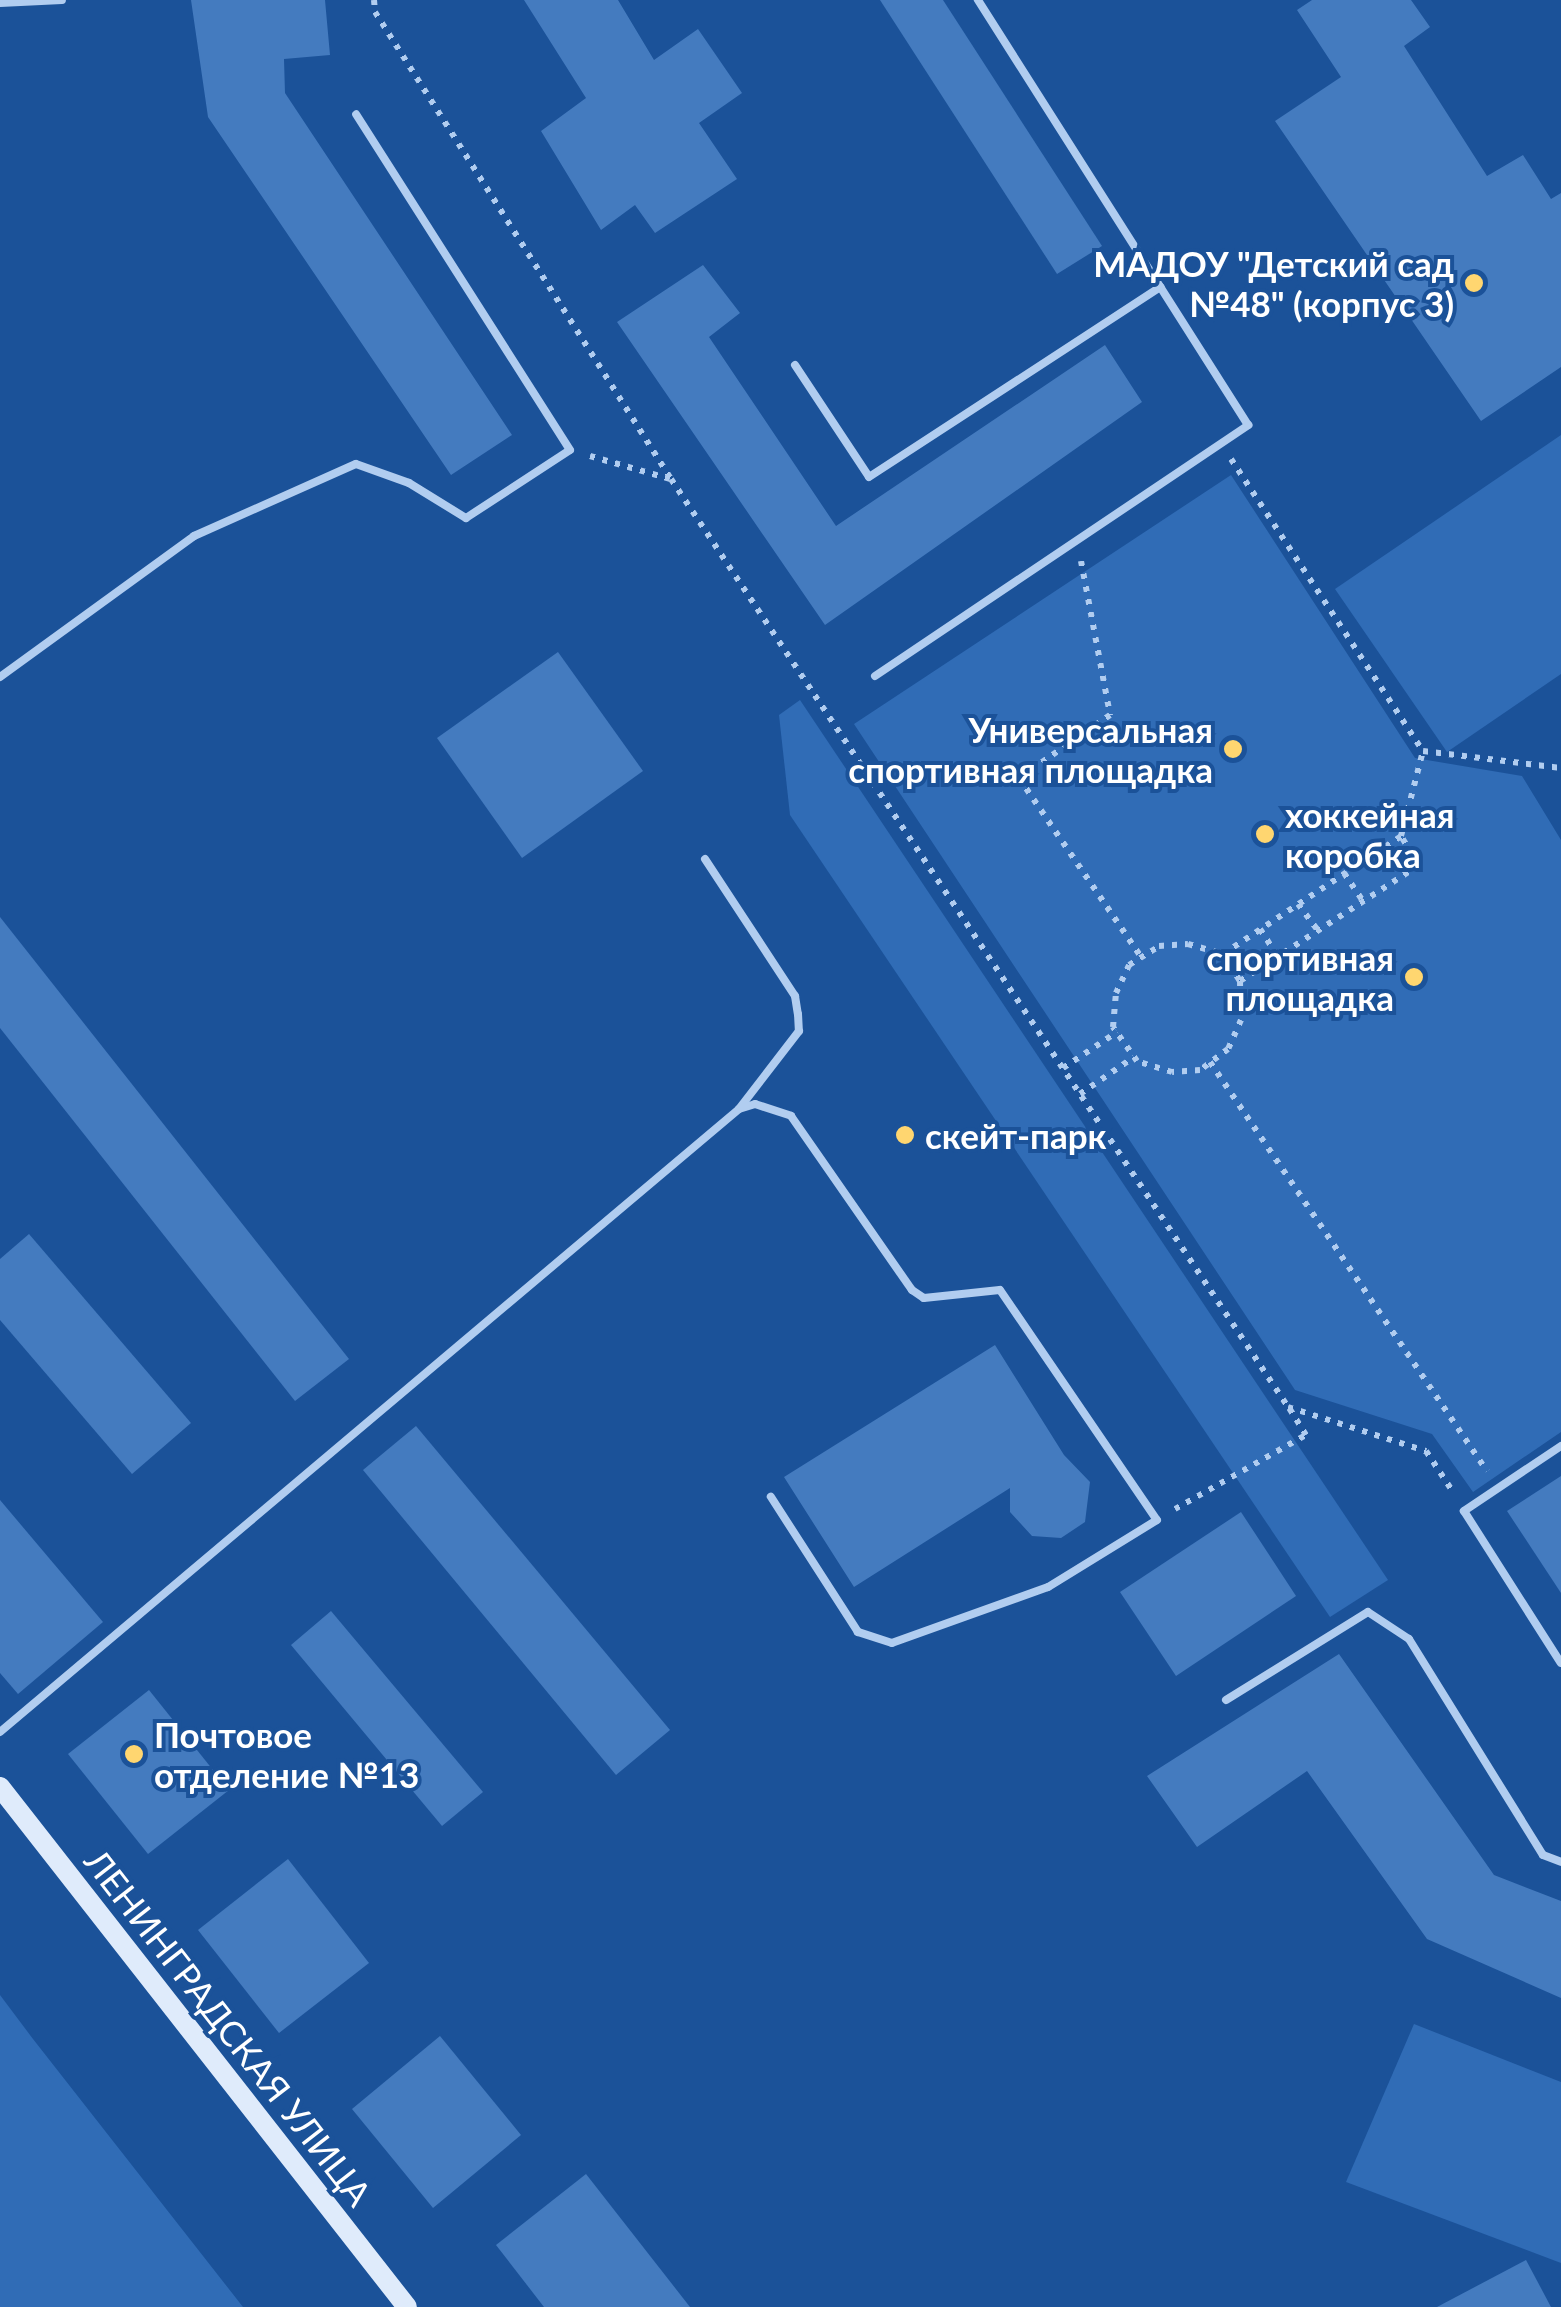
<!DOCTYPE html>
<html>
<head>
<meta charset="utf-8">
<style>
  body { margin:0 }
  #map { position:relative; width:1561px; height:2307px; overflow:hidden; background:#1b5299; font-family:Lato,sans-serif }
  div>[style] { position:absolute }
  .green>* { inset:0; background:#306cb6 }
  .building>* { inset:0; background:#447bbf }
  .path>* { height:6px; margin-top:-3px; transform-origin:0; background:repeating-linear-gradient(90deg,#b1cdf0 0 5px,transparent 0 13px) }
  .lane>* { height:8px; margin:-4px; padding:0 4px; transform-origin:4px; border-radius:4px; background:#b1cdf0 }
  .secondary>* { height:20px; margin:-10px; padding:0 10px; transform-origin:10px; border-radius:10px; background:#dfebfb }
  .dots>* { width:28px; height:28px; translate:-50% -50%; box-sizing:border-box; border:5px solid #1b5299; border-radius:50% }
  span { translate:-50% -50%; white-space:nowrap; text-align:center; line-height:1.15; -webkit-text-stroke:8px #1b5299; paint-order:stroke }
  .poi-label { font-size:35px; color:#fff; font-weight:700 }
  .right { translate:-100% -50%; text-align:right }
  .left { translate:0 -50%; text-align:left }
  .street-label { font-size:35px; color:#fff }
</style>
</head>
<body>
<div id="map">
  <div class="green">
    <div style="clip-path:polygon(1561px 435px,1561px 674px,1447px 752px,1335px 589px)"></div>
    <div style="clip-path:polygon(1231px 475px,1415px 758px,1522px 776px,1561px 840px,1561px 1432px,1473px 1492px,1432px 1434px,1295px 1390px,854px 724px)"></div>
    <div style="clip-path:polygon(800px 700px,1388px 1580px,1330px 1617px,790px 815px,779px 715px)"></div>
    <div style="clip-path:polygon(0 1995px,33px 2039px,243px 2307px,0 2307px)"></div>
    <div style="clip-path:polygon(1414px 2024px,1561px 2082px,1561px 2263px,1346px 2182px)"></div>
  </div>
  <div class="building">
    <div style="clip-path:polygon(191px 0,325px 0,330px 55px,284px 59px,285px 93px,512px 435px,451px 475px,208px 117px)"></div>
    <div style="clip-path:polygon(524px 0,618px 0,654px 60px,698px 29px,742px 93px,699px 123px,737px 179px,655px 233px,635px 205px,601px 230px,541px 131px,586px 98px)"></div>
    <div style="clip-path:polygon(880px 0,943px 0,1102px 246px,1057px 274px)"></div>
    <div style="clip-path:polygon(1312px 0,1411px 0,1430px 27px,1404px 46px,1487px 176px,1523px 155px,1551px 199px,1561px 193px,1561px 367px,1481px 421px,1275px 121px,1341px 77px,1297px 10px)"></div>
    <div style="clip-path:polygon(703px 265px,740px 313px,709px 337px,836px 526px,1105px 345px,1142px 402px,825px 625px,617px 322px)"></div>
    <div style="clip-path:polygon(558px 652px,643px 771px,522px 858px,437px 738px)"></div>
    <div style="clip-path:polygon(0 917px,349px 1359px,295px 1401px,0 1028px)"></div>
    <div style="clip-path:polygon(29px 1234px,191px 1423px,132px 1474px,0 1320px,0 1259px)"></div>
    <div style="clip-path:polygon(995px 1345px,1064px 1455px,1090px 1482px,1085px 1522px,1061px 1538px,1032px 1536px,1010px 1512px,1010px 1488px,854px 1587px,784px 1477px)"></div>
    <div style="clip-path:polygon(416px 1426px,670px 1730px,616px 1775px,363px 1470px)"></div>
    <div style="clip-path:polygon(1561px 1476px,1561px 1593px,1507px 1511px)"></div>
    <div style="clip-path:polygon(0 1500px,103px 1622px,18px 1694px,0 1673px)"></div>
    <div style="clip-path:polygon(1241px 1512px,1296px 1596px,1176px 1676px,1120px 1592px)"></div>
    <div style="clip-path:polygon(331px 1611px,483px 1792px,442px 1826px,291px 1645px)"></div>
    <div style="clip-path:polygon(1339px 1654px,1494px 1875px,1561px 1901px,1561px 1998px,1427px 1939px,1307px 1771px,1197px 1847px,1147px 1776px)"></div>
    <div style="clip-path:polygon(149px 1690px,229px 1790px,148px 1854px,68px 1754px)"></div>
    <div style="clip-path:polygon(288px 1859px,369px 1963px,279px 2033px,198px 1930px)"></div>
    <div style="clip-path:polygon(440px 2036px,521px 2135px,433px 2208px,352px 2109px)"></div>
    <div style="clip-path:polygon(586px 2174px,690px 2307px,544px 2307px,496px 2245px)"></div>
    <div style="clip-path:polygon(1526px 2260px,1551px 2307px,1437px 2307px)"></div>
  </div>
  <div class="path">
    <div style="left:374px;top:0;width:12px;rotate:85deg"></div>
    <div style="left:375px;top:12px;width:553px;rotate:57.63deg"></div>
    <div style="left:671px;top:479px;width:1114px;rotate:56.38deg"></div>
    <div style="left:1288px;top:1407px;width:145px;rotate:17.7deg"></div>
    <div style="left:1426px;top:1451px;width:49px;rotate:56.6deg"></div>
    <div style="left:590px;top:456px;width:83px;rotate:16deg"></div>
    <div style="left:1231px;top:459px;width:349px;rotate:56.7deg"></div>
    <div style="left:1423px;top:751px;width:139px;rotate:7deg"></div>
    <div style="left:1081px;top:561px;width:157px;rotate:79.3deg"></div>
    <div style="left:1110px;top:715px;width:111px;rotate:145.3deg"></div>
    <div style="left:1019px;top:778px;width:217px;rotate:55.7deg"></div>
    <div style="left:1344px;top:873px;width:34px;rotate:56deg"></div>
    <div style="left:1298px;top:904px;width:34px;rotate:53deg"></div>
    <div style="left:1260px;top:929px;width:33px;rotate:57deg"></div>
    <div style="left:1223px;top:954px;width:214px;rotate:-33.5deg"></div>
    <div style="left:1401px;top:836px;width:88px;rotate:-75.5deg"></div>
    <div style="left:1240px;top:981px;width:39px;rotate:89deg"></div>
    <div style="left:1241px;top:1020px;width:32px;rotate:114deg"></div>
    <div style="left:1228px;top:1049px;width:35px;rotate:143deg"></div>
    <div style="left:1200px;top:1070px;width:28px;rotate:176deg"></div>
    <div style="left:1172px;top:1072px;width:37px;rotate:-163deg"></div>
    <div style="left:1137px;top:1061px;width:42px;rotate:-125.2deg"></div>
    <div style="left:1113px;top:1027px;width:34px;rotate:-85deg"></div>
    <div style="left:1116px;top:993px;width:31px;rotate:-65deg"></div>
    <div style="left:1129px;top:965px;width:36px;rotate:-32deg"></div>
    <div style="left:1159px;top:946px;width:29px;rotate:-4deg"></div>
    <div style="left:1188px;top:944px;width:36px;rotate:16deg"></div>
    <div style="left:1223px;top:954px;width:32px;rotate:58deg"></div>
    <div style="left:1240px;top:981px;width:213px;rotate:-32.9deg"></div>
    <div style="left:1419px;top:865px;width:34px;rotate:-122deg"></div>
    <div style="left:1210px;top:1062px;width:494px;rotate:55.9deg"></div>
    <div style="left:1063px;top:1068px;width:65px;rotate:-33.7deg"></div>
    <div style="left:1080px;top:1094px;width:65px;rotate:-34.4deg"></div>
    <div style="left:1175px;top:1509px;width:150px;rotate:-29.5deg"></div>
    <div style="left:1306px;top:1435px;width:32px;rotate:-122deg"></div>
  </div>
  <div class="lane">
    <div style="left:0;top:3px;width:62px;rotate:-2.8deg"></div>
    <div style="left:795px;top:365px;width:134px;rotate:56.5deg"></div>
    <div style="left:869px;top:477px;width:348px;rotate:-33.1deg"></div>
    <div style="left:875px;top:676px;width:450px;rotate:-33.9deg"></div>
    <div style="left:1248px;top:425px;width:504px;rotate:-122.43deg"></div>
    <div style="left:0;top:677px;width:240px;rotate:-36deg"></div>
    <div style="left:194px;top:536px;width:177px;rotate:-24deg"></div>
    <div style="left:356px;top:464px;width:56px;rotate:19.7deg"></div>
    <div style="left:409px;top:483px;width:67px;rotate:31.6deg"></div>
    <div style="left:466px;top:518px;width:124px;rotate:-33.2deg"></div>
    <div style="left:570px;top:450px;width:398px;rotate:-122.5deg"></div>
    <div style="left:705px;top:859px;width:164px;rotate:56.7deg"></div>
    <div style="left:795px;top:996px;width:18px;rotate:81deg"></div>
    <div style="left:798px;top:1014px;width:17px;rotate:87deg"></div>
    <div style="left:799px;top:1031px;width:98px;rotate:127.6deg"></div>
    <div style="left:1561px;top:1446px;width:117px;rotate:146.2deg"></div>
    <div style="left:1464px;top:1511px;width:180px;rotate:57.5deg"></div>
    <div style="left:1226px;top:1700px;width:167px;rotate:-31.8deg"></div>
    <div style="left:1368px;top:1612px;width:49px;rotate:33.4deg"></div>
    <div style="left:1409px;top:1639px;width:254px;rotate:58.2deg"></div>
    <div style="left:1543px;top:1855px;width:19px;rotate:21deg"></div>
    <div style="left:0;top:1732px;width:967px;rotate:-40.13deg"></div>
    <div style="left:739px;top:1109px;width:17px;rotate:-17deg"></div>
    <div style="left:755px;top:1104px;width:38px;rotate:18deg"></div>
    <div style="left:791px;top:1116px;width:212px;rotate:55.2deg"></div>
    <div style="left:912px;top:1290px;width:14px;rotate:34deg"></div>
    <div style="left:924px;top:1298px;width:76px;rotate:-6deg"></div>
    <div style="left:1000px;top:1290px;width:278px;rotate:55.7deg"></div>
    <div style="left:1157px;top:1520px;width:128px;rotate:148.4deg"></div>
    <div style="left:1048px;top:1587px;width:166px;rotate:160.3deg"></div>
    <div style="left:892px;top:1643px;width:36px;rotate:-162deg"></div>
    <div style="left:858px;top:1632px;width:161px;rotate:-122.8deg"></div>
  </div>
  <div class="secondary">
    <div style="left:0;top:1787px;width:660px;rotate:51.95deg"></div>
  </div>
  <div class="dots">
    <div style="left:1474px;top:283px;background:#ffd670"></div>
    <div style="left:1233px;top:749px;background:#ffd670"></div>
    <div style="left:1265px;top:834px;background:#ffd670"></div>
    <div style="left:1414px;top:977px;background:#ffd670"></div>
    <div style="left:905px;top:1135px;background:#ffd670"></div>
    <div style="left:134px;top:1754px;background:#ffd670"></div>
  </div>
  <div class="poi-label">
    <span class="right" style="left:1454px;top:283px">МАДОУ "Детский сад<br>№48" (корпус 3)</span>
    <span class="right" style="left:1213px;top:749px">Универсальная<br>спортивная площадка</span>
    <span class="left" style="left:1285px;top:834px">хоккейная<br>коробка</span>
    <span class="right" style="left:1394px;top:977px">спортивная<br>площадка</span>
    <span class="left" style="left:925px;top:1135px">скейт-парк</span>
    <span class="left" style="left:154px;top:1754px">Почтовое<br>отделение №13</span>
  </div>
  <div class="street-label">
    <span style="left:229px;top:2027px;rotate:52deg">ЛЕНИНГРАДСКАЯ УЛИЦА</span>
  </div>
</div>
</body>
</html>
